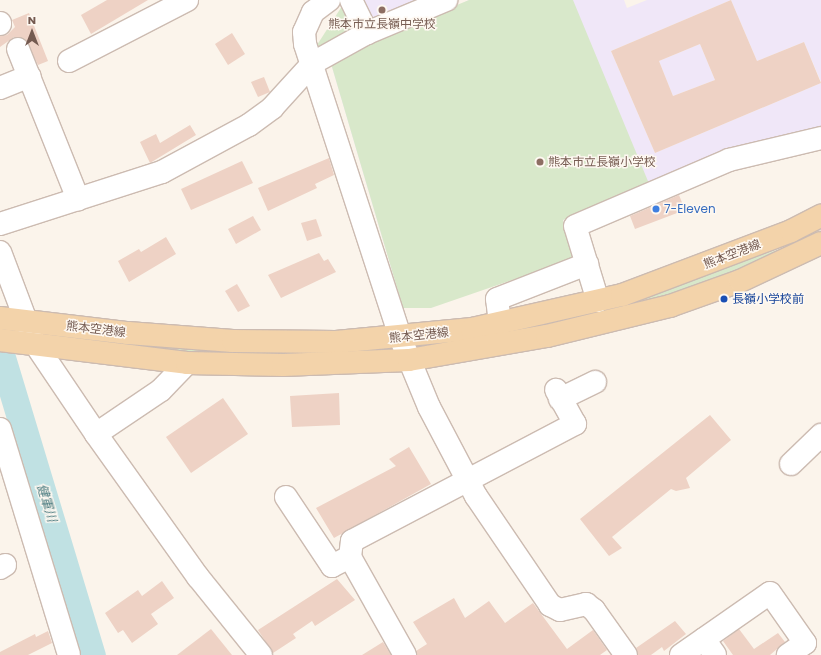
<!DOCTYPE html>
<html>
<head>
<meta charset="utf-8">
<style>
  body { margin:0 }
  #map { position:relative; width:821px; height:655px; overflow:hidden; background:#fbf4eb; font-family:Poppins,"Noto Sans JP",sans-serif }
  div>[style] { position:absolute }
  .education>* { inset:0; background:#f0e7f8 }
  .green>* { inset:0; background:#d8e8ca }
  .river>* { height:27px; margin:-13.5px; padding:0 13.5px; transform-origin:13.5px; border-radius:13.5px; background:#c0e1e3 }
  .building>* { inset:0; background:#eed2c5 }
  .roads { filter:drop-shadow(1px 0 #ccbbb1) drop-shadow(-1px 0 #ccbbb1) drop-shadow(0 1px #ccbbb1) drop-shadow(0 -1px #ccbbb1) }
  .minor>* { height:22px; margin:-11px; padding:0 11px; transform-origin:11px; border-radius:11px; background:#fff }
  .major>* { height:22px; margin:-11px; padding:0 11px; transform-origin:11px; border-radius:11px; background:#f3d3aa }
  .dots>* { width:11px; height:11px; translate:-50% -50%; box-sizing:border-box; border:2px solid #fef8f1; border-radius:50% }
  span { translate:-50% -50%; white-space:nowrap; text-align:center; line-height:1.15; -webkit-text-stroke:3px #fef8f1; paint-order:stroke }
  .education-label { font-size:12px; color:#785e54 }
  .left { translate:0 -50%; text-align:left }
  .shop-label { font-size:12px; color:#366cbe }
  .street-label { font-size:12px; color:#745a50 }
  .transit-label { font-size:12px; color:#164399 }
  .water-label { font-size:13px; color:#47797e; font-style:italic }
  .north { position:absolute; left:12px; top:12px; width:40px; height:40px; -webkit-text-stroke:3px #fef8f1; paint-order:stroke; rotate:0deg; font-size:11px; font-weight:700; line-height:16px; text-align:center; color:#745a50 }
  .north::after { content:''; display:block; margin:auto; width:14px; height:18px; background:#745a50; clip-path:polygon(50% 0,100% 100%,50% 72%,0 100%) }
</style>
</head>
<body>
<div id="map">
  <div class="education">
    <div style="clip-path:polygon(364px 0,419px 0,372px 20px)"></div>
    <div style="clip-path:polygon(469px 0,624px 0,627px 8px,647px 0,821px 0,821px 82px,804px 42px,757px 61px,731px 0,611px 51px,655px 153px,821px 83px,821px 131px,650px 186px,563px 220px,564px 226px,431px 308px,403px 308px,332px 67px)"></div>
    <div style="clip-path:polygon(700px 44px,715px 80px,673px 96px,659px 61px)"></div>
  </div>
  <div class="green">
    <div style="clip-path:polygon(469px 0,573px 0,650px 186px,563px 220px,576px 258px,431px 308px,403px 308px,332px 67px,332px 57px)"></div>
    <div style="clip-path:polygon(344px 3px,358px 35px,321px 51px,317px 45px)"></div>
    <div style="clip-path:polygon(821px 235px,709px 282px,647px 302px,571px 323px,513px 331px,706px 274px)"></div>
    <div style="clip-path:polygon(0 327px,192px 348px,315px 356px,193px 356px,0 330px)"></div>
  </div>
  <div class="river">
    <div style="left:0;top:351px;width:318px;rotate:73.2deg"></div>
  </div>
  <div class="building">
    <div style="clip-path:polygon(107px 0,148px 0,91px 34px,81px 15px)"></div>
    <div style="clip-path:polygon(evenodd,731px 0,757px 61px,804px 42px,821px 83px,655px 153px,611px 51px,731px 0,700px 44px,715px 80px,673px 96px,659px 61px,700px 44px)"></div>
    <div style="clip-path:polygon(29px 13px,48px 61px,38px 65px,25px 39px,14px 37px,0 47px,0 36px,7px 35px,15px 27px,12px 20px)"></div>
    <div style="clip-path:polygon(232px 33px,245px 54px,228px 65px,215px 44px)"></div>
    <div style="clip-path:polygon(264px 77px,270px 92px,258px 97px,251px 82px)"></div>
    <div style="clip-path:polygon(190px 125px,196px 135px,150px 163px,140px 142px,156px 134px,160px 143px)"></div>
    <div style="clip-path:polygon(329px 158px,334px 175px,315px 184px,317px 188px,268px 211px,258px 188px)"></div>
    <div style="clip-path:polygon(242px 161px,253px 183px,191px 210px,181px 189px)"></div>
    <div style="clip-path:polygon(679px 195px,685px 210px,635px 229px,630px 216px)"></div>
    <div style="clip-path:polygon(253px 216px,261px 230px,236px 244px,228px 229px)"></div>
    <div style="clip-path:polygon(316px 219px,322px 236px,307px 241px,301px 223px)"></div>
    <div style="clip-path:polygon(166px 237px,176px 254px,129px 282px,118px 261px,139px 249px,141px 252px)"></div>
    <div style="clip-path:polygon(319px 253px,324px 261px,328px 259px,336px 272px,281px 298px,268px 275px)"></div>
    <div style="clip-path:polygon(237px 284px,250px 306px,238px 312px,225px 291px)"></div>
    <div style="clip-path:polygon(339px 393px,340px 425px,292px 427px,290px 396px)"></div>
    <div style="clip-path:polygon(223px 398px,248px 434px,191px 473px,166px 437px)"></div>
    <div style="clip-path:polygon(710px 415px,731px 440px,686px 478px,690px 488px,676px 491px,671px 489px,612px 537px,622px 548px,609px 556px,580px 519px)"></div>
    <div style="clip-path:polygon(409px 447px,431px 484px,334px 538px,316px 508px,396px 466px,389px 459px)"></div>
    <div style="clip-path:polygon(337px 579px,355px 600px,315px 626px,312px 621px,293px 634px,296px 638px,273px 653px,258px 630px)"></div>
    <div style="clip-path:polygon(162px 581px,174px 598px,151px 614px,158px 624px,132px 643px,123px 630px,118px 633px,105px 613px,138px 590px,142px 596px)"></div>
    <div style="clip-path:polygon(454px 598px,465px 618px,489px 601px,505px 623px,533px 603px,567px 649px,593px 630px,607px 650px,600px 655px,417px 655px,416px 651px,427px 644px,413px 622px)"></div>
    <div style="clip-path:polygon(675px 621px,686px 634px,664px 651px,662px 647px,651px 655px,638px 655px,636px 648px)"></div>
    <div style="clip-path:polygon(211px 629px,232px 655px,177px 655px)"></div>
    <div style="clip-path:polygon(739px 629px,754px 649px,778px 633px,785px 642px,770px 655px,733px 655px,723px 641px)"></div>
    <div style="clip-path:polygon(48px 631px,52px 643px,28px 655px,0 655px,0 652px,35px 634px,36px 637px)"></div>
    <div style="clip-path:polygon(383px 642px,391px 655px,362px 655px)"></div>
  </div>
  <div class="roads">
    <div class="minor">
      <div style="left:329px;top:0;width:20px;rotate:143deg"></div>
      <div style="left:313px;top:12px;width:22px;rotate:114deg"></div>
      <div style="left:304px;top:32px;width:12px;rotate:85deg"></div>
      <div style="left:305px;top:44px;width:308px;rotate:72deg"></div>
      <div style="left:400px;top:337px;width:76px;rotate:67.5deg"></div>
      <div style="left:429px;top:407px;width:101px;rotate:62.2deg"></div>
      <div style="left:476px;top:496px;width:132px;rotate:55.8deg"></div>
      <div style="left:550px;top:605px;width:11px;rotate:27deg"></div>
      <div style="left:560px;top:610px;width:27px;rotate:-13deg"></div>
      <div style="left:586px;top:604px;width:10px;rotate:37deg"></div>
      <div style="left:594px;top:610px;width:55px;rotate:54.6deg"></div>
      <div style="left:351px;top:0;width:37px;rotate:64deg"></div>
      <div style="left:0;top:23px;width:1px;rotate:90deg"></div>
      <div style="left:18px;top:49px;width:162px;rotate:68.2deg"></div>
      <div style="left:69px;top:61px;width:133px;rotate:-27.3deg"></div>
      <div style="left:0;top:88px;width:32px;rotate:-22deg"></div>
      <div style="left:0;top:224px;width:170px;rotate:-17.8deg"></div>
      <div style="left:162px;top:172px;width:99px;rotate:-28.4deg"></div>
      <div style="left:249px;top:125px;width:29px;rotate:-36deg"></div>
      <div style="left:272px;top:108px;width:61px;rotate:-47.7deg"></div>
      <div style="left:313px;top:63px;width:62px;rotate:-29.1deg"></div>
      <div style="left:367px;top:33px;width:86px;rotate:-22.7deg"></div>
      <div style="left:0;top:252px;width:96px;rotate:69.3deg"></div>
      <div style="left:34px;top:342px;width:111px;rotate:56deg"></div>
      <div style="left:96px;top:434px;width:176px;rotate:54.5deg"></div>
      <div style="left:198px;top:577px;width:100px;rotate:51.1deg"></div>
      <div style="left:598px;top:301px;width:78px;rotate:-107deg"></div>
      <div style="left:575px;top:226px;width:168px;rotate:-23.2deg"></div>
      <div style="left:729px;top:160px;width:95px;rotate:-13.4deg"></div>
      <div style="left:500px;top:323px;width:24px;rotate:-97deg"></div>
      <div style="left:497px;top:299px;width:97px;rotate:-21.3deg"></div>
      <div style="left:560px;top:399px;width:39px;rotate:-26deg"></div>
      <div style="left:0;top:429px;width:236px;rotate:73deg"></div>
      <div style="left:96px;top:434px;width:78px;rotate:-34.1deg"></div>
      <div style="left:161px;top:390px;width:37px;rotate:-46deg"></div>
      <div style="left:791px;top:464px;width:42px;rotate:-44deg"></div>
      <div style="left:286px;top:497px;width:83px;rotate:56.3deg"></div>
      <div style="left:332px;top:566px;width:20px;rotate:-27deg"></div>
      <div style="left:0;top:568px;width:6px;rotate:-31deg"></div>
      <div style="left:704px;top:639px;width:19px;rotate:55deg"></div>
      <div style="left:405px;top:655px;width:112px;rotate:-119.3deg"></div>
      <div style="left:350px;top:557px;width:16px;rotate:-83deg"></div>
      <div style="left:352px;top:541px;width:252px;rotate:-27.7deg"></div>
      <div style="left:575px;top:424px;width:39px;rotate:-119deg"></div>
      <div style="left:681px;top:655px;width:108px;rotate:-34.9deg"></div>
      <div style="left:770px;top:593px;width:61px;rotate:55deg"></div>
      <div style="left:805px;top:643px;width:21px;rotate:145deg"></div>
    </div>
    <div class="major">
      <div style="left:0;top:318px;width:129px;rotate:6.7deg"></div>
      <div style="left:128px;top:333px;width:105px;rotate:4.4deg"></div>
      <div style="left:233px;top:341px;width:103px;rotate:0.6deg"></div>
      <div style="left:336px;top:342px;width:137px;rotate:-5.5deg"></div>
      <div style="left:472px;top:329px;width:154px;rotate:-12.8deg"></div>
      <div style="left:622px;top:295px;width:181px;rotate:-20.7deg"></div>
      <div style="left:791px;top:231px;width:34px;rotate:-27deg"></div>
      <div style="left:0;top:340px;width:188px;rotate:7deg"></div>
      <div style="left:187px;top:363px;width:96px;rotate:1.2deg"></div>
      <div style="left:283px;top:365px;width:126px;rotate:-2.3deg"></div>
      <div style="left:409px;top:360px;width:140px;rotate:-9.9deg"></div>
      <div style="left:547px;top:336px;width:127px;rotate:-13.7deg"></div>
      <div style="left:670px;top:306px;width:74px;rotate:-19.7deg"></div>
      <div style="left:740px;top:281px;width:89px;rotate:-25.1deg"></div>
    </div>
  </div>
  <div class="dots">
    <div style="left:382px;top:10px;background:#8d6e63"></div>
    <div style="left:540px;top:162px;background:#8d6e63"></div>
    <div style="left:656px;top:209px;background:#3f7fe0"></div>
    <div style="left:724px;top:299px;background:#1a4fb4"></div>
  </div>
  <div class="education-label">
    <span style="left:382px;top:24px">熊本市立長嶺中学校</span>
    <span class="left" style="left:548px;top:162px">熊本市立長嶺小学校</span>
  </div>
  <div class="shop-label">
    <span class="left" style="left:664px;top:209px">7-Eleven</span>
  </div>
  <div class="street-label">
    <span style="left:732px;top:254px;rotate:-21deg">熊本空港線</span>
    <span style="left:96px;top:329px;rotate:7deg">熊本空港線</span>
    <span style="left:419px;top:335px;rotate:-6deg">熊本空港線</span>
  </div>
  <div class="transit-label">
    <span class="left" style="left:732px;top:299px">長嶺小学校前</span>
  </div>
  <div class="water-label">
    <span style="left:46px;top:503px;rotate:73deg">健軍川</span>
  </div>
  <div class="north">N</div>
</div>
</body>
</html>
